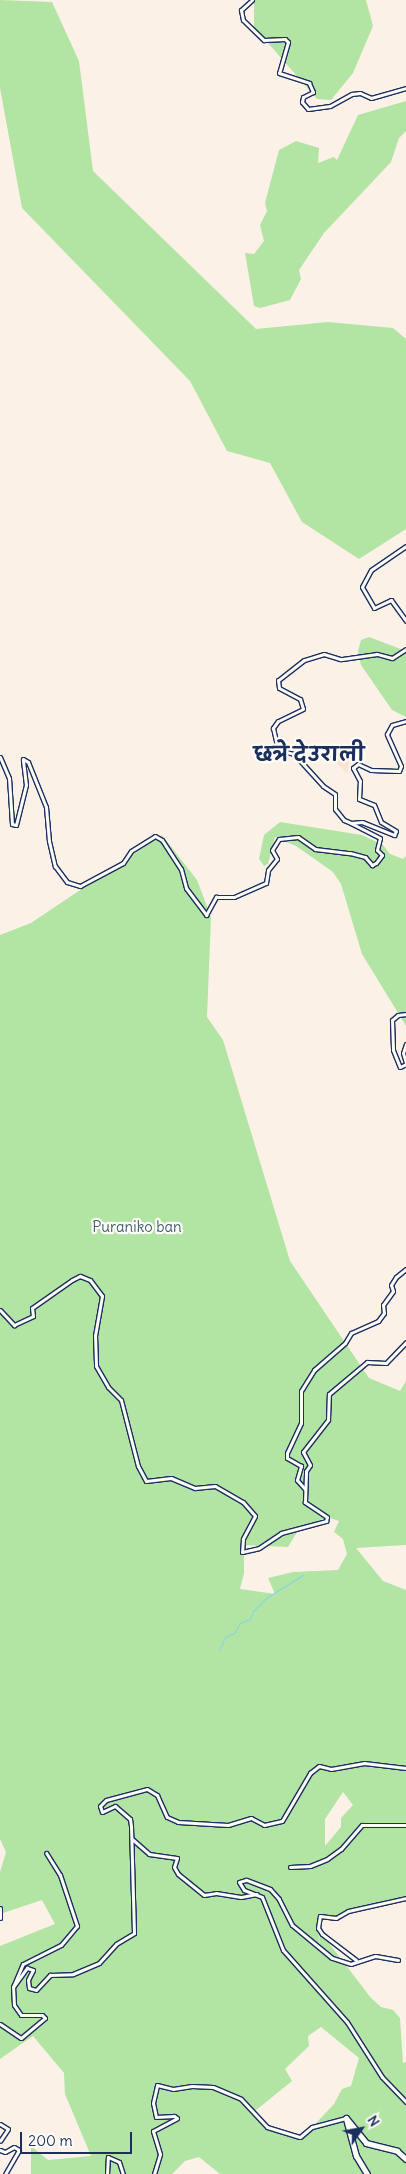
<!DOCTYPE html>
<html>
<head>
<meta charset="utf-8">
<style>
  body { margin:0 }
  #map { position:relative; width:406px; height:2174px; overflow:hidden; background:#fcf1e7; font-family:Delius,"Playpen Sans Deva",sans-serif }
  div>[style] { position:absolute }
  .built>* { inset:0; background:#fbe4d4 }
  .green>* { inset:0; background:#b2e4a4 }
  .stream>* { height:1px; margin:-0.5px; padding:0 0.5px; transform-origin:0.5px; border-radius:0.5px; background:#86d5e3 }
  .roads { filter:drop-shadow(1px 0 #1b2f5e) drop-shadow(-1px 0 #1b2f5e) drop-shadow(0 1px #1b2f5e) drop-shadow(0 -1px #1b2f5e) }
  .street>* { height:3px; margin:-1.5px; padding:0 1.5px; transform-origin:1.5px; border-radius:1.5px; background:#fdfcf7 }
  .secondary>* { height:5px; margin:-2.5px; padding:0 2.5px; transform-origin:2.5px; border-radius:2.5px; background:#fdfcf7 }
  span { translate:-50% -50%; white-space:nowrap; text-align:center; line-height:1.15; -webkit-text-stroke:4.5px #fdfcf7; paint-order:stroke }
  .park-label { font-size:15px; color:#415c70 }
  .district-label { font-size:20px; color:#1b2f5e; font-weight:700 }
  .north { position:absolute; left:336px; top:2104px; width:50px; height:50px; -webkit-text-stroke:4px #fdfcf7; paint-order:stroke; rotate:57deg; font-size:14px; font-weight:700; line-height:20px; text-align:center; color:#1b2f5e }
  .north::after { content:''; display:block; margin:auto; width:18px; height:22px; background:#1b2f5e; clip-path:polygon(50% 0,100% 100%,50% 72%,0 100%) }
  .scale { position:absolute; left:20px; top:2132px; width:112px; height:22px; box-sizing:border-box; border:2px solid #1b2f5e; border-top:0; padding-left:6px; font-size:15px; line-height:18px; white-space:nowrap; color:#1b2f5e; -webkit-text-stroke:4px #fdfcf7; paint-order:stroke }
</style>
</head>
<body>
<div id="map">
  <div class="built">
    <div style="clip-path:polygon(336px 751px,351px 756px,347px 773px,328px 756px)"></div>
  </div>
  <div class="green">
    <div style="clip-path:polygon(0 0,52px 2px,79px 61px,93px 171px,256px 329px,328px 322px,393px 328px,406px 339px,406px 529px,359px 559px,302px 522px,270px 463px,227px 451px,190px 381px,22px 208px,0 88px)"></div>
    <div style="clip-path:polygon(254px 0,366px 0,373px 26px,353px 73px,331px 100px,317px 99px,254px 27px)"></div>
    <div style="clip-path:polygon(406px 101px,406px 131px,399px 138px,391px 162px,324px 233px,299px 270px,301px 279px,290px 300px,260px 308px,254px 306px,245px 253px,254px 254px,264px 241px,260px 225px,267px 211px,265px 203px,279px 150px,296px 141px,319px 148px,318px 163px,334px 157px,337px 160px,358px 115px)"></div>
    <div style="clip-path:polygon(369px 637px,406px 651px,406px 717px,392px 710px,361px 665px,358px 651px,361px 640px)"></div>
    <div style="clip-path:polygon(280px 822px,362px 835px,383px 845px,390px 854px,403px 859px,406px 856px,406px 1026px,362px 954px,341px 884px,333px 872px,296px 846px,275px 837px,268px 864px,264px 866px,259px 859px,264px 835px)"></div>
    <div style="clip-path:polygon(evenodd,162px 835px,197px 880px,211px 917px,207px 1017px,223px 1040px,290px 1261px,369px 1378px,400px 1391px,406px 1381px,406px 1545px,356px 1548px,383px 1581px,406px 1590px,406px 1898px,348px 1911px,336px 1918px,323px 1914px,317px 1921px,320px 1948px,319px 1930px,371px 1998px,381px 2007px,393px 2010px,400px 2018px,403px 2063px,406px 2062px,406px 2174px,220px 2174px,199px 2157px,185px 2161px,172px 2174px,31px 2174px,31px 2146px,48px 2160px,91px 2156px,65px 2094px,64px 2073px,33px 2036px,0 2059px,0 1946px,55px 1924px,42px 1900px,0 1914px,0 1872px,6px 1852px,0 1839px,0 935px,31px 923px,162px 835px,327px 1517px,339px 1521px,334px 1532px,343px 1539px,347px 1554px,338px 1570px,293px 1572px,268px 1578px,275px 1594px,240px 1589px,244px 1573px,244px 1545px,288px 1547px,299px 1529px,327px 1517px,162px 835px,343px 1792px,353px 1805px,341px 1818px,341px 1827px,325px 1846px,325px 1819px,343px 1792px,162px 835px,321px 2027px,359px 2058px,351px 2086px,342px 2089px,334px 2104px,304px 2136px,267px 2127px,255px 2111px,292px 2081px,285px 2069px,309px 2046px,308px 2036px,321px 2027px)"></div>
  </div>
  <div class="stream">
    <div style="left:219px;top:1650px;width:14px;rotate:-65deg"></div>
    <div style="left:225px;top:1637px;width:10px;rotate:-24deg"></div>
    <div style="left:234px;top:1633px;width:12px;rotate:-59deg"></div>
    <div style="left:240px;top:1623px;width:11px;rotate:-22deg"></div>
    <div style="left:250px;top:1619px;width:9px;rotate:-69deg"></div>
    <div style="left:253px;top:1611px;width:18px;rotate:-45deg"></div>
    <div style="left:266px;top:1598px;width:44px;rotate:-31.9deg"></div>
  </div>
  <div class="roads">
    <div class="street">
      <div style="left:252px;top:0;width:15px;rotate:138deg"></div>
      <div style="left:241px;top:10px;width:10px;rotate:79deg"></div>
      <div style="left:243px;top:20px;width:29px;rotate:44deg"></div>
      <div style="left:264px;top:40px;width:21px;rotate:-3deg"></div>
      <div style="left:285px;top:39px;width:4px;rotate:45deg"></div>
      <div style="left:288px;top:42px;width:32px;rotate:106deg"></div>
      <div style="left:279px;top:73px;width:32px;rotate:18deg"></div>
      <div style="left:309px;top:83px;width:10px;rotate:66deg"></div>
      <div style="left:313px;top:92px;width:11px;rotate:153deg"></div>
      <div style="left:303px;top:97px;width:5px;rotate:101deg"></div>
      <div style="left:302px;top:102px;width:9px;rotate:49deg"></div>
      <div style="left:308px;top:109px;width:22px;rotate:-8deg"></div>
      <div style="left:330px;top:106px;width:25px;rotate:-29deg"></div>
      <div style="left:352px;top:94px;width:8px;rotate:-7deg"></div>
      <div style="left:360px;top:93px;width:12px;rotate:24deg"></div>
      <div style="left:371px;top:98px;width:36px;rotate:-16deg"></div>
      <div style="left:406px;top:546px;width:42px;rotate:145.6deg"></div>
      <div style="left:371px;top:570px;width:19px;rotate:118deg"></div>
      <div style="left:362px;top:587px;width:24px;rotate:60deg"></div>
      <div style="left:374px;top:608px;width:19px;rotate:-25deg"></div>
      <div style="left:391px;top:600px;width:26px;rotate:54deg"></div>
      <div style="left:406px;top:649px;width:17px;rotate:147deg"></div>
      <div style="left:392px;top:658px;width:16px;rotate:-165deg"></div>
      <div style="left:377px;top:654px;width:37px;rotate:172deg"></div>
      <div style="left:340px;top:659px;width:17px;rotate:-163deg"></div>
      <div style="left:324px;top:654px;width:21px;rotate:163deg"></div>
      <div style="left:304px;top:660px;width:33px;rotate:142deg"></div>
      <div style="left:278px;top:680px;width:8px;rotate:83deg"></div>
      <div style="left:279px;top:688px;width:24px;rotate:28deg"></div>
      <div style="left:300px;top:699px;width:10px;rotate:73deg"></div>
      <div style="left:303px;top:709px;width:28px;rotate:154deg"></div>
      <div style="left:278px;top:721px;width:9px;rotate:126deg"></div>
      <div style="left:273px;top:728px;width:23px;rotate:77deg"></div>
      <div style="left:278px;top:750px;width:16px;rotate:14deg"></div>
      <div style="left:294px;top:754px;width:43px;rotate:47.8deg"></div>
      <div style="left:323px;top:786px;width:14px;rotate:34deg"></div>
      <div style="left:335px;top:794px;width:15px;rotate:90deg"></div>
      <div style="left:335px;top:809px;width:14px;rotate:51deg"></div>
      <div style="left:344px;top:820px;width:8px;rotate:23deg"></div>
      <div style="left:351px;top:823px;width:11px;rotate:-5deg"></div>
      <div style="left:362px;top:822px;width:35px;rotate:22deg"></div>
      <div style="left:394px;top:835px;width:4px;rotate:-63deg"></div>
      <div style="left:396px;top:831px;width:17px;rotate:-149deg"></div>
      <div style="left:381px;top:822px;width:18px;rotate:-112deg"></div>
      <div style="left:374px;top:805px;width:16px;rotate:-158deg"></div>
      <div style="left:359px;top:799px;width:18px;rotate:-87deg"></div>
      <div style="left:360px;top:781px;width:15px;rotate:-118deg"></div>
      <div style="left:353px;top:768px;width:6px;rotate:-39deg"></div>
      <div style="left:358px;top:764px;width:14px;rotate:25deg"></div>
      <div style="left:371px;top:770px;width:28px;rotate:2deg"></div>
      <div style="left:399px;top:771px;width:5px;rotate:-68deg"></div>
      <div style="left:401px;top:766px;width:35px;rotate:-114deg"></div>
      <div style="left:387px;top:734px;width:10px;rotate:-61deg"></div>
      <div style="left:392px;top:725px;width:15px;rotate:-16deg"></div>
      <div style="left:0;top:757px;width:23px;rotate:67deg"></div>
      <div style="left:9px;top:778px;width:46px;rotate:86.3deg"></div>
      <div style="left:12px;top:824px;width:4px;rotate:14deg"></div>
      <div style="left:16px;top:825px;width:41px;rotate:-76deg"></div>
      <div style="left:26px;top:785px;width:26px;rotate:-97deg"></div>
      <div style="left:23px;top:759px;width:6px;rotate:31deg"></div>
      <div style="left:28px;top:762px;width:48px;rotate:68.2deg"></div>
      <div style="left:46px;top:807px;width:34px;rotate:85deg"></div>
      <div style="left:49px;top:841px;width:26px;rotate:77deg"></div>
      <div style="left:55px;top:866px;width:20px;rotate:53deg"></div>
      <div style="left:67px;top:882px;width:14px;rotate:17deg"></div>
      <div style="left:80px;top:886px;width:49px;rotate:-28.1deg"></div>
      <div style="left:123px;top:863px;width:14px;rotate:-56deg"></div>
      <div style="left:131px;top:851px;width:28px;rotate:-32deg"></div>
      <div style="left:155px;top:836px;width:8px;rotate:30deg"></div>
      <div style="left:162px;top:840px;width:35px;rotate:57deg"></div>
      <div style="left:181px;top:869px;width:20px;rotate:75deg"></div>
      <div style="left:186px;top:888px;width:34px;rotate:53deg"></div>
      <div style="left:206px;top:915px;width:21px;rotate:-61deg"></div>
      <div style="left:216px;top:897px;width:18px"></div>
      <div style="left:234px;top:897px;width:35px;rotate:-24deg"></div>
      <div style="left:266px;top:883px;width:13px;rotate:-81deg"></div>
      <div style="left:268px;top:870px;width:14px;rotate:-51deg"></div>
      <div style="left:277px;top:859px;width:10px;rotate:-119deg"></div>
      <div style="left:272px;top:850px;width:13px;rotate:-58deg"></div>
      <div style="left:279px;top:839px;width:19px;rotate:-6deg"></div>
      <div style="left:298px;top:837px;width:21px;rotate:35deg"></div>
      <div style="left:315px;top:849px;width:35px;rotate:7deg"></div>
      <div style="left:350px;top:853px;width:16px;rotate:15deg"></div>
      <div style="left:365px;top:857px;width:11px;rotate:49deg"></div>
      <div style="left:372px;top:865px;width:4px;rotate:-27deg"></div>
      <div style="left:376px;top:863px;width:10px;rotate:-53deg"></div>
      <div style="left:382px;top:855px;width:7px;rotate:-135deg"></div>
      <div style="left:377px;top:850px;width:12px;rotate:-76deg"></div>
      <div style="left:380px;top:838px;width:33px;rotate:-153deg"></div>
      <div style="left:406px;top:1014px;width:8px;rotate:173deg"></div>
      <div style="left:398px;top:1015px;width:8px;rotate:140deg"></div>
      <div style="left:392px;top:1020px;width:30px;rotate:88deg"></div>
      <div style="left:393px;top:1050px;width:18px;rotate:68deg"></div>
      <div style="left:400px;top:1067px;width:7px;rotate:-27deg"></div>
      <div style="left:406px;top:1044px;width:9px;rotate:108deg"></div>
      <div style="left:403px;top:1053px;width:10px;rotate:73deg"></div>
      <div style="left:0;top:1310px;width:21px;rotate:47deg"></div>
      <div style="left:14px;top:1325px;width:21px;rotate:-25deg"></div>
      <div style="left:33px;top:1316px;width:8px;rotate:-97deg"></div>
      <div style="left:32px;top:1308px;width:49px;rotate:-35deg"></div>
      <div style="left:72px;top:1280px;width:9px;rotate:-27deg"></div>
      <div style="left:80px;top:1276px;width:11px;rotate:22deg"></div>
      <div style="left:90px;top:1280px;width:20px;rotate:53deg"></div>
      <div style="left:102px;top:1296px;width:40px;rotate:100deg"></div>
      <div style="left:95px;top:1335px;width:31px;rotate:88deg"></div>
      <div style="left:96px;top:1366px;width:24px;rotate:60deg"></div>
      <div style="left:108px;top:1387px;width:18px;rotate:45deg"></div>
      <div style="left:121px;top:1400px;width:68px;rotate:75.6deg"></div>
      <div style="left:138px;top:1466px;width:17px;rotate:62deg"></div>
      <div style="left:146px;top:1481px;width:25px;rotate:-7deg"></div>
      <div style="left:171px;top:1478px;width:26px;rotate:23deg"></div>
      <div style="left:195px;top:1488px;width:20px;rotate:-6deg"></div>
      <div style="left:215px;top:1486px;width:32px;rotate:30deg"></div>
      <div style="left:243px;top:1502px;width:18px;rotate:49deg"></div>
      <div style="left:255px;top:1516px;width:26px;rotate:118deg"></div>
      <div style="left:243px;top:1539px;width:13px;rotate:94deg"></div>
      <div style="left:242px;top:1552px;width:17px;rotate:-13deg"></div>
      <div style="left:259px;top:1548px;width:27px;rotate:-34deg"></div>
      <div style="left:281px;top:1533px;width:47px;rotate:-14.9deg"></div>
      <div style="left:326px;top:1521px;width:4px;rotate:-76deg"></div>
      <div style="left:327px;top:1517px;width:27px;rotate:-146deg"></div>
      <div style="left:305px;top:1502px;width:31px;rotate:-88deg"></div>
      <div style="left:306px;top:1471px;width:7px;rotate:-56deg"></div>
      <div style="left:310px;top:1465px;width:15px;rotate:-118deg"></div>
      <div style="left:303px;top:1452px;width:41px;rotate:-52deg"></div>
      <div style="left:328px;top:1420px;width:26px;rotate:-88deg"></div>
      <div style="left:329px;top:1394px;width:50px;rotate:-40.1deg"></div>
      <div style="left:367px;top:1362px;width:19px;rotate:3deg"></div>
      <div style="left:386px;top:1363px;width:29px;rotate:-46deg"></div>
      <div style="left:305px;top:1489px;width:12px;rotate:-132deg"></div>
      <div style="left:297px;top:1480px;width:15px;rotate:-74deg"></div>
      <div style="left:301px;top:1466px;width:16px;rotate:-150deg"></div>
      <div style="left:287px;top:1458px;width:5px;rotate:-90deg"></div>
      <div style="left:287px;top:1453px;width:33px;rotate:-65deg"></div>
      <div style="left:301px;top:1423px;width:32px;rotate:-90deg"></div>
      <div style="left:301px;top:1391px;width:25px;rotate:-58deg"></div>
      <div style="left:314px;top:1370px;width:41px;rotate:-41.1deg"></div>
      <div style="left:345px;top:1343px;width:12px;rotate:-59deg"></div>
      <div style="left:351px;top:1333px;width:30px;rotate:-24deg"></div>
      <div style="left:378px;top:1321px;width:10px;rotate:-53deg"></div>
      <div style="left:384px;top:1313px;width:8px;rotate:-97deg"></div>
      <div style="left:383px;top:1305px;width:17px;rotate:-54deg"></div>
      <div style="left:393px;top:1291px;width:6px;rotate:-108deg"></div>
      <div style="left:391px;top:1285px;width:9px;rotate:-58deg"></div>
      <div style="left:396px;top:1277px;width:13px;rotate:-39deg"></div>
      <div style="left:132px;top:1839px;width:23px;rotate:41deg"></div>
      <div style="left:149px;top:1854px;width:28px;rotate:8deg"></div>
      <div style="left:177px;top:1858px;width:9px;rotate:108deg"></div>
      <div style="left:174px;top:1867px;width:8px;rotate:60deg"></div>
      <div style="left:178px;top:1874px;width:33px;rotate:39deg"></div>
      <div style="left:204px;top:1895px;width:12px;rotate:-9deg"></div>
      <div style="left:216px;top:1893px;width:25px;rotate:9deg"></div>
      <div style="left:241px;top:1897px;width:16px;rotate:-11deg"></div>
      <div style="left:290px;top:1867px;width:20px;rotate:-3deg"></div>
      <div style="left:310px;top:1866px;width:18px;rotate:-22deg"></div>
      <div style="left:327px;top:1859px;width:17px;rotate:-36deg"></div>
      <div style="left:341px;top:1849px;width:32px;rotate:-49deg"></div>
      <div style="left:362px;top:1825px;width:44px"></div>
      <div style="left:0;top:1908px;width:10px;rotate:90deg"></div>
      <div style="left:356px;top:1960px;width:43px;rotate:-142.6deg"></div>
      <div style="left:322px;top:1934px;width:7px;rotate:-124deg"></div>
      <div style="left:318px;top:1928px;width:12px;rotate:-81deg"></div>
      <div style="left:320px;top:1916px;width:16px;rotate:7deg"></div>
      <div style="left:336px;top:1918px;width:14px;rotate:-30deg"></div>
      <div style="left:348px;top:1911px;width:59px;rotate:-12.6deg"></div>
      <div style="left:398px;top:1960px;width:23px;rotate:-170deg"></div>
      <div style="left:375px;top:1956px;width:25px;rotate:162deg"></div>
      <div style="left:351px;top:1964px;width:20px;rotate:-162deg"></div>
      <div style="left:332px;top:1958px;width:52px;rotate:-140.5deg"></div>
      <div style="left:292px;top:1925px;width:29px;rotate:-117deg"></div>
      <div style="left:279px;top:1899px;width:13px;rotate:-132deg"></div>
      <div style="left:270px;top:1889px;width:26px;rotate:-159deg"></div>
      <div style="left:246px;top:1880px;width:7px;rotate:164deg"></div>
      <div style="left:239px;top:1882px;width:9px;rotate:58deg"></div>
      <div style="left:244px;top:1890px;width:19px;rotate:21deg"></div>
      <div style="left:262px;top:1897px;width:57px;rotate:68.4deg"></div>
      <div style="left:283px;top:1950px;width:96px;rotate:48.4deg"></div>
      <div style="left:347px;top:2022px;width:65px;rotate:57.5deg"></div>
      <div style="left:382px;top:2077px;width:35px;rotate:46deg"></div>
      <div style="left:13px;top:1987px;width:25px;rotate:-67deg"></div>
      <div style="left:23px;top:1964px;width:42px;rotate:-26.6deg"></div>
      <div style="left:61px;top:1945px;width:25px;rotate:-50deg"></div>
      <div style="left:77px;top:1926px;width:54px;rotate:-108.4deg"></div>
      <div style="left:60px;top:1875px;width:26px;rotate:-122deg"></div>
      <div style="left:0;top:2024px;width:25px;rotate:34deg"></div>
      <div style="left:21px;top:2038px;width:31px;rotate:-40deg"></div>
      <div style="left:45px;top:2018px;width:4px;rotate:-135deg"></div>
      <div style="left:42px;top:2015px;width:21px;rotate:180deg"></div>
      <div style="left:21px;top:2015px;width:12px;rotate:-125deg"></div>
      <div style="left:14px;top:2005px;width:18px;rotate:-93deg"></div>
      <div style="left:13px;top:1987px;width:24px;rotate:-54deg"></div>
      <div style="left:27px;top:1968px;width:6px;rotate:18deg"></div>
      <div style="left:33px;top:1970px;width:11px;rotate:117deg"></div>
      <div style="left:28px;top:1980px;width:8px;rotate:83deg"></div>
      <div style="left:29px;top:1988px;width:7px;rotate:16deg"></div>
      <div style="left:36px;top:1990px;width:21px;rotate:-47deg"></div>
      <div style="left:50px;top:1975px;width:23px;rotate:-2deg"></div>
      <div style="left:73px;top:1974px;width:28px;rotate:-23deg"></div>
      <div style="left:99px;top:1963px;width:25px;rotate:-48deg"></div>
      <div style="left:116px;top:1944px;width:21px;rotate:-31deg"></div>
      <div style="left:134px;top:1933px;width:107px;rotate:-91.6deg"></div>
      <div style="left:131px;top:1826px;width:7px;rotate:-98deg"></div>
      <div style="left:130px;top:1819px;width:20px;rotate:-139deg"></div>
      <div style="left:115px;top:1806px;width:14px;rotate:155deg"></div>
      <div style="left:102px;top:1812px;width:6px;rotate:-108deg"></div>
      <div style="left:100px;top:1806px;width:8px;rotate:-45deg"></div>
      <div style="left:106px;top:1800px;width:42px;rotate:-15deg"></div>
      <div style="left:147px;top:1789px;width:12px;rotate:31deg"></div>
      <div style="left:157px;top:1795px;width:24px;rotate:66deg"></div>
      <div style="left:167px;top:1817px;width:12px;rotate:24deg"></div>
      <div style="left:178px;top:1822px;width:50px;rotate:3.4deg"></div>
      <div style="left:228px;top:1825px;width:24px;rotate:-17deg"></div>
      <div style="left:251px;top:1818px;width:15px;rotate:28deg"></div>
      <div style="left:264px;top:1825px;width:18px;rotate:-13deg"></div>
      <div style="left:282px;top:1821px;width:56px;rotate:-59.7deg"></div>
      <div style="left:310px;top:1773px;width:11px;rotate:-38deg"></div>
      <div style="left:319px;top:1766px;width:12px;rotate:14deg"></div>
      <div style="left:331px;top:1769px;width:34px;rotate:-10deg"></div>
      <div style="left:364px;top:1763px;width:42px;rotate:6.8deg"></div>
      <div style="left:0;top:2124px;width:9px;rotate:32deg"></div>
      <div style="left:8px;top:2129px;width:14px;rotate:124deg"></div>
      <div style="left:0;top:2150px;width:5px;rotate:22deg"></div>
      <div style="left:5px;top:2152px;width:10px;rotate:-29deg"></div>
      <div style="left:14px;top:2147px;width:6px;rotate:31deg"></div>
      <div style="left:19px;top:2150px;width:28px;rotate:120deg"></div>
      <div style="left:107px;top:2174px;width:17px;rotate:-87deg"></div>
      <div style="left:108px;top:2157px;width:12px;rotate:24deg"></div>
      <div style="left:119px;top:2162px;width:13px;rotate:72deg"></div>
      <div style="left:154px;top:2174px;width:21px;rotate:-73deg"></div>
      <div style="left:160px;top:2154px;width:24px;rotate:-107deg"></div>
      <div style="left:153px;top:2131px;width:27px;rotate:-28deg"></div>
      <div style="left:177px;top:2118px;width:4px;rotate:-146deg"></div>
      <div style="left:174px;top:2116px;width:18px;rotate:177deg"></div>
      <div style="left:156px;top:2117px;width:14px;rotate:-102deg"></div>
      <div style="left:153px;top:2103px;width:18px;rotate:-77deg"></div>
      <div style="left:157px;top:2085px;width:16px;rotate:14deg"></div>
      <div style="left:173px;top:2089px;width:19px;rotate:-9deg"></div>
      <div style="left:192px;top:2086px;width:21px;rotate:3deg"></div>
      <div style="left:213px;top:2087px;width:30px;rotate:23deg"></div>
      <div style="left:241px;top:2099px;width:38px;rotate:47deg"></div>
      <div style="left:267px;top:2127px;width:34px;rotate:17deg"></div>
      <div style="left:300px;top:2137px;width:16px;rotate:-40deg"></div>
      <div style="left:312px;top:2127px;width:35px;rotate:-15deg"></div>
    </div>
    <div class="secondary">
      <div style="left:367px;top:2174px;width:21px;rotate:-121deg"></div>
      <div style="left:356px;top:2156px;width:39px;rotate:-105deg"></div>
      <div style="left:346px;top:2118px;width:32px;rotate:51deg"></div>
      <div style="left:366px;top:2143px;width:32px;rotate:14deg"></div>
      <div style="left:397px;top:2151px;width:12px;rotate:42deg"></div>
    </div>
  </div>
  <div class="park-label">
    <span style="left:137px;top:1227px">Puraniko ban</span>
  </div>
  <div class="district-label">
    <span style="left:309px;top:753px">छत्रे देउराली</span>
  </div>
  <div class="north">N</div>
  <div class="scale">200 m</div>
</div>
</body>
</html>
